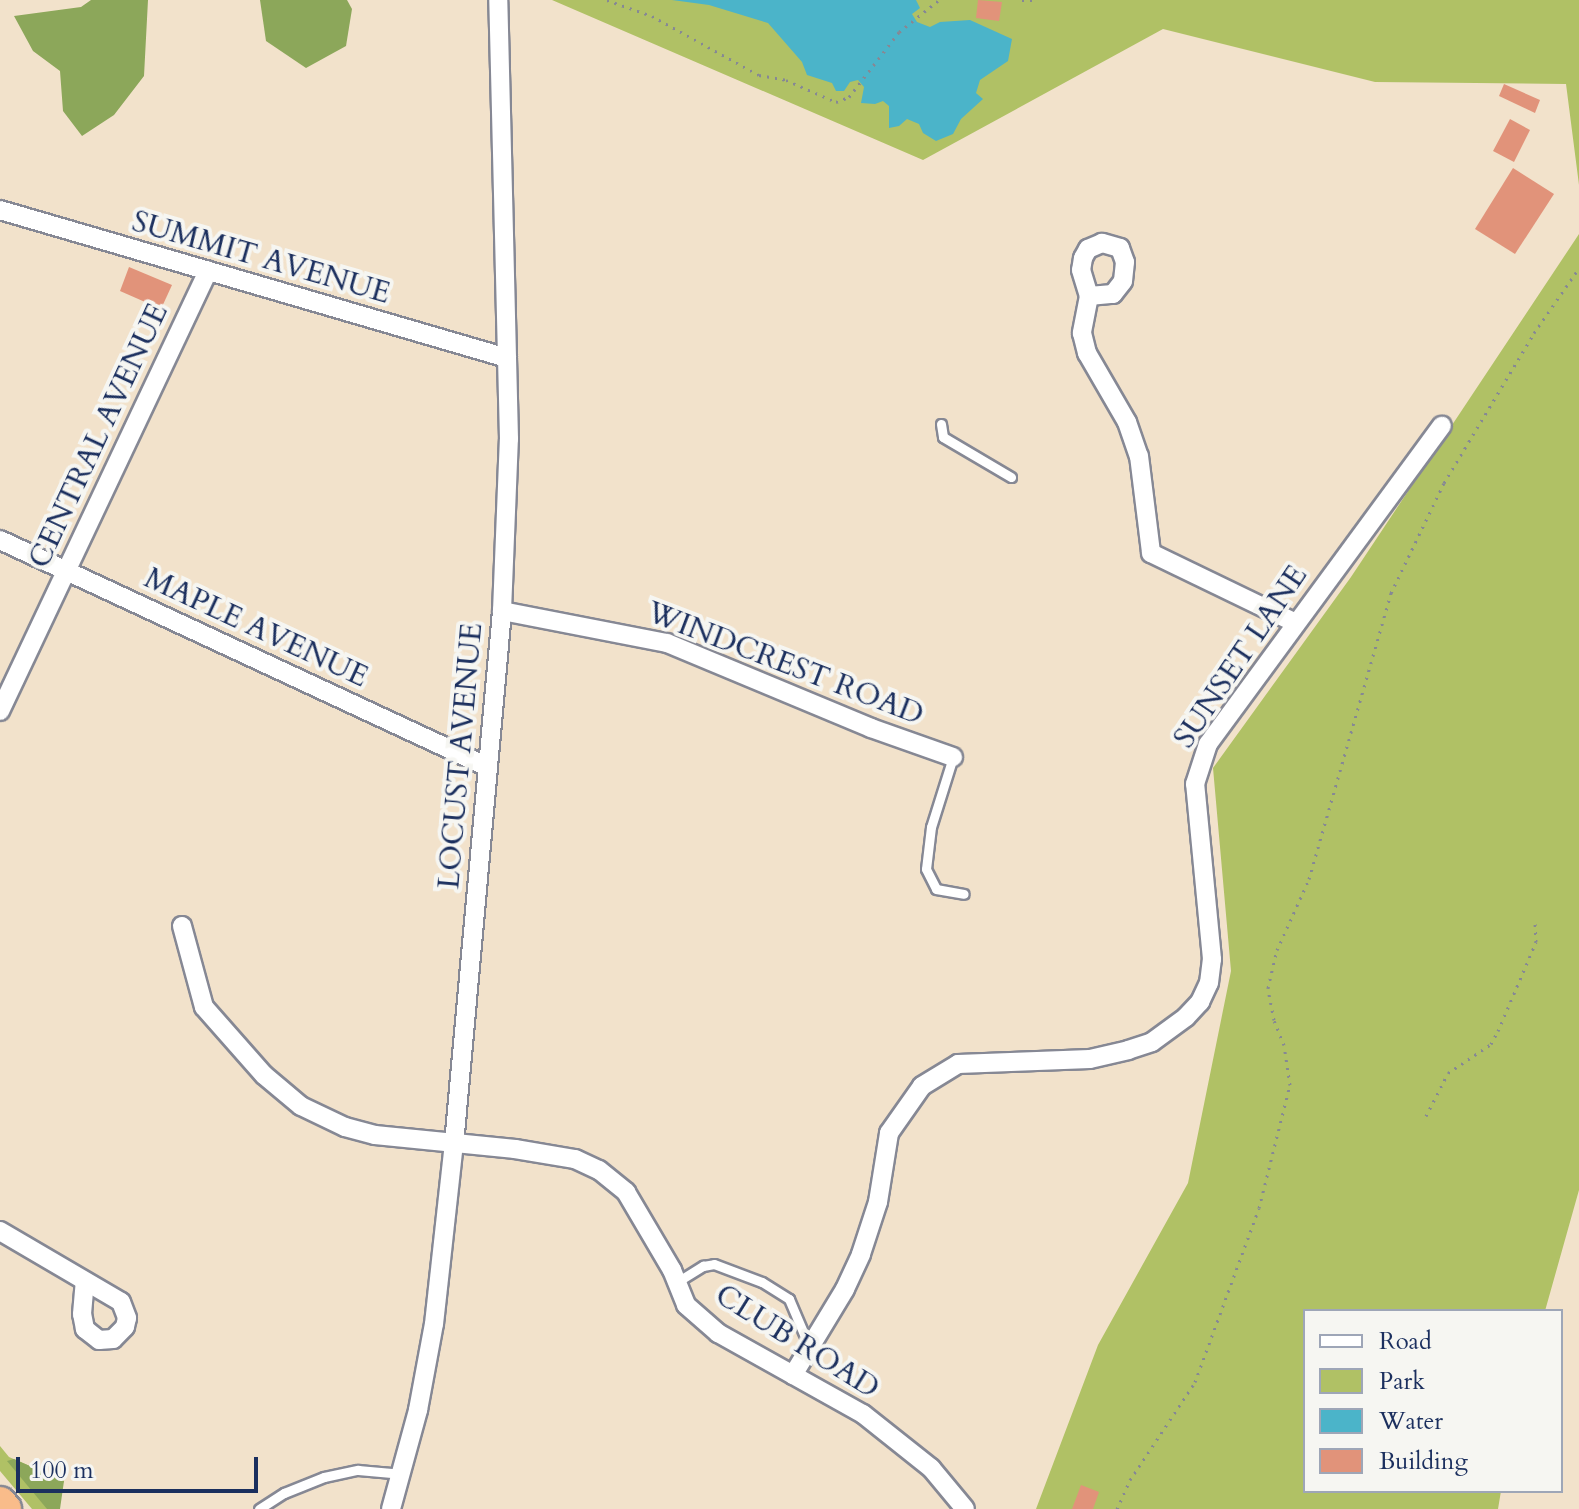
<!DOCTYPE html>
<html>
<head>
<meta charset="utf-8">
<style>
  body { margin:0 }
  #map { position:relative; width:1579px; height:1509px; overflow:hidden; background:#f2e2cb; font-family:Cardo,serif }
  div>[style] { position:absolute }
  .green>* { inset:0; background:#b0c165 }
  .forest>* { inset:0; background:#8ca75a }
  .water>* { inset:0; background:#4bb4c9 }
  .building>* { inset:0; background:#e1937a }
  .path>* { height:3px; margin-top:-1.5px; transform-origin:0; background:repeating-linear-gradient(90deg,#868894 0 2px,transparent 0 8px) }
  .roads { filter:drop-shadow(2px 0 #868894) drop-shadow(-2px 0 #868894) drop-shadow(0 2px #868894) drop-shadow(0 -2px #868894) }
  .lane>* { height:9px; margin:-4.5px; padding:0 4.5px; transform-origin:4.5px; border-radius:4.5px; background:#fff }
  .street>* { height:18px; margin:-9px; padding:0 9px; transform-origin:9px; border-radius:9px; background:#fff }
  .highway>* { height:32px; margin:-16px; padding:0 16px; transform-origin:16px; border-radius:16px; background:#f9bc8a }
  span { translate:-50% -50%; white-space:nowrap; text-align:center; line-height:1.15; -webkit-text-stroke:8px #f6f6f2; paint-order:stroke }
  .street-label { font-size:30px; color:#1b2f5e }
  .legend { position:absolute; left:1303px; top:1309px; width:260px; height:184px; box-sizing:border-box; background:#f6f6f2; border:2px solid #9ea6b7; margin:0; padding:10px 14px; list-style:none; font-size:24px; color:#1b2f5e }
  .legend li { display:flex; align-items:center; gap:16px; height:40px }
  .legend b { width:40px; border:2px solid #9ea6b7 }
  .scale { position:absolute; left:16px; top:1457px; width:242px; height:36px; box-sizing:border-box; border:4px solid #1b2f5e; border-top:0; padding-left:10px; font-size:24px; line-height:28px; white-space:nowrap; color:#1b2f5e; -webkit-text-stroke:6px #f6f6f2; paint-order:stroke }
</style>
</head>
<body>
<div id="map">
  <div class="green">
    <div style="clip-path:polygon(552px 0,1579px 0,1579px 185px,1566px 84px,1375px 82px,1163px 29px,923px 160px)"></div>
    <div style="clip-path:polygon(1579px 234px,1579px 1190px,1545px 1311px,1305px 1311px,1305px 1491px,1501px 1491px,1498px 1509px,1036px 1509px,1098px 1345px,1188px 1183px,1231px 971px,1213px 768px,1351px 577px)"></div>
    <div style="clip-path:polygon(0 1446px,9px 1457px,64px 1481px,53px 1509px,32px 1509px,0 1471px)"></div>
  </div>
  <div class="forest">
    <div style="clip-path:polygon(91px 0,148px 0,144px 76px,114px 115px,82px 136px,63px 111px,60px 71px,33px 51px,14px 16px,81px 7px)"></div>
    <div style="clip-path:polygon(260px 0,347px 0,352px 9px,346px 46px,306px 68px,266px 41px)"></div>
    <div style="clip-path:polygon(14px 1459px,64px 1481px,60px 1509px,47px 1509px,7px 1461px)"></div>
  </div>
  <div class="water">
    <div style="clip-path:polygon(672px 0,916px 0,920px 8px,912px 14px,917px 22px,930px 27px,940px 22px,970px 20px,1012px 39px,1008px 61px,980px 80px,976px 93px,983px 99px,961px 119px,953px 134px,936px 141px,923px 133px,919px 124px,907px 119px,899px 126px,889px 128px,889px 106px,883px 101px,875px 104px,861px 103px,864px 87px,858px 80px,850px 82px,844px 91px,836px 91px,832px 83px,807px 75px,802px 62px,768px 23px,709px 5px)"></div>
  </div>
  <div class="building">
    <div style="clip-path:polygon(978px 0,1002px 2px,999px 21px,976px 18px)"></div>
    <div style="clip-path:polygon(1504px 84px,1540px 100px,1535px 113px,1499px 96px)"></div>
    <div style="clip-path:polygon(1510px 119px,1530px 130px,1514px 162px,1493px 151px)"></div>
    <div style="clip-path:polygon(1513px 168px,1554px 194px,1515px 254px,1475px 229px)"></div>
    <div style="clip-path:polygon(129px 267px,172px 285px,161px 309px,120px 291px)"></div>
    <div style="clip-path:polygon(1081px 1485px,1099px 1492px,1093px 1509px,1072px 1509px)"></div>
  </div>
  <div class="path">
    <div style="left:607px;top:0;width:48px;rotate:19.6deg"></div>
    <div style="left:652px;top:16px;width:122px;rotate:28.9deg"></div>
    <div style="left:759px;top:75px;width:27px;rotate:10deg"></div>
    <div style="left:786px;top:80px;width:55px;rotate:23.7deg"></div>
    <div style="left:836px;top:102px;width:14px;rotate:-21deg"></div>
    <div style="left:849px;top:97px;width:82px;rotate:-52.4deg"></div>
    <div style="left:899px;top:32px;width:51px;rotate:-38.7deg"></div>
    <div style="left:1022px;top:0;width:13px"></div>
    <div style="left:1426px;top:1116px;width:48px;rotate:-62.9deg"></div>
    <div style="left:1448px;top:1073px;width:52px;rotate:-34deg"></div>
    <div style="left:1491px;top:1044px;width:15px;rotate:-62deg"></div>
    <div style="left:1498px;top:1031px;width:97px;rotate:-66.9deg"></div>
    <div style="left:1536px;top:942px;width:19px;rotate:-93deg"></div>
    <div style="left:1117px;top:1509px;width:32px;rotate:-66deg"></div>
    <div style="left:1130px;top:1480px;width:118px;rotate:-56.4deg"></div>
    <div style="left:1195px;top:1382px;width:185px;rotate:-69.8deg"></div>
    <div style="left:1259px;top:1208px;width:127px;rotate:-75.9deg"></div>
    <div style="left:1290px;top:1085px;width:40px;rotate:-98.5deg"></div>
    <div style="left:1284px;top:1045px;width:27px;rotate:-112deg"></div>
    <div style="left:1274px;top:1020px;width:33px;rotate:-101deg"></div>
    <div style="left:1268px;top:988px;width:39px;rotate:-77deg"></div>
    <div style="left:1277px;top:950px;width:78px;rotate:-65.7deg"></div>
    <div style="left:1309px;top:879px;width:298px;rotate:-74deg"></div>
    <div style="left:1391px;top:593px;width:122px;rotate:-64.3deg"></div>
    <div style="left:1444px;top:483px;width:175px;rotate:-59deg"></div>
    <div style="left:1534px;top:333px;width:79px;rotate:-55.3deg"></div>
  </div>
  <div class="roads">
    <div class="lane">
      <div style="left:941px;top:424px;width:13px;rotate:81deg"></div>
      <div style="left:943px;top:437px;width:79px;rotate:30.5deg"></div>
      <div style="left:953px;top:757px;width:73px;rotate:107.4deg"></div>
      <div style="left:931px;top:827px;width:42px;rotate:96.8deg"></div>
      <div style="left:926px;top:869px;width:22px;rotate:63deg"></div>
      <div style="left:936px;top:889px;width:28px;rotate:10deg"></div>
      <div style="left:677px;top:1282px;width:31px;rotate:-32deg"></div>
      <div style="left:703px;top:1266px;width:11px;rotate:-10deg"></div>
      <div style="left:714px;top:1264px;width:51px;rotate:20.6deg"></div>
      <div style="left:762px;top:1282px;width:32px;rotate:32deg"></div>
      <div style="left:789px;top:1299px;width:51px;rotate:66.9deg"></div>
      <div style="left:259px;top:1509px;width:30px;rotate:-33deg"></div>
      <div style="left:284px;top:1493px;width:43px;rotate:-21.8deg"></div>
      <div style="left:324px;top:1477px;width:35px;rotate:-12deg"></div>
      <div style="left:358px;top:1470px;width:45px;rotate:5.1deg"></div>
    </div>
    <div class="street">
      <div style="left:0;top:210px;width:528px;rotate:16.27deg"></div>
      <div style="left:1089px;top:296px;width:24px;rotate:-5deg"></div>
      <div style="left:1113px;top:294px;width:16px;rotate:-52deg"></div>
      <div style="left:1123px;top:281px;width:19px;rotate:-84deg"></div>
      <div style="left:1125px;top:262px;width:15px;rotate:-110deg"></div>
      <div style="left:1120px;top:248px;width:19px;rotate:-164deg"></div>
      <div style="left:1102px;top:243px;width:15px;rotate:157deg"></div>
      <div style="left:1088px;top:249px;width:10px;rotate:119deg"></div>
      <div style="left:1083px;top:258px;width:12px;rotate:99deg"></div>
      <div style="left:1081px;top:270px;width:27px;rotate:73deg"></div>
      <div style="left:1089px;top:296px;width:38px;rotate:101deg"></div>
      <div style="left:1082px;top:333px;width:21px;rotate:76deg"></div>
      <div style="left:1087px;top:353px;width:80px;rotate:59.9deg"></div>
      <div style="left:1127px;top:422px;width:36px;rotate:71deg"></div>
      <div style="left:1139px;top:456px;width:98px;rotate:82.9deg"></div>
      <div style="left:1151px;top:553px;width:159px;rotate:25.8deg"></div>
      <div style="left:0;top:540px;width:538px;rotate:24.95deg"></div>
      <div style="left:502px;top:611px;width:168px;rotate:11deg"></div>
      <div style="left:667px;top:643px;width:221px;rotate:22.6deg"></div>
      <div style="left:871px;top:728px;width:87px;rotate:19.5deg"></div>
      <div style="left:0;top:711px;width:487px;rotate:-64.7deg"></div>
      <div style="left:182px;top:926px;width:84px;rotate:74.8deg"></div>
      <div style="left:204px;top:1007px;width:91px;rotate:48.6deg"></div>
      <div style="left:264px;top:1075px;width:48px;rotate:40deg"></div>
      <div style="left:301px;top:1106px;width:49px;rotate:25.5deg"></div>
      <div style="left:345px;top:1127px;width:31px;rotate:15deg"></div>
      <div style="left:375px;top:1135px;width:141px;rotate:5.7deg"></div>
      <div style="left:515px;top:1149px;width:61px;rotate:9.5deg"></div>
      <div style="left:575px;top:1159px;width:26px;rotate:25deg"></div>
      <div style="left:599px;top:1170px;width:35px;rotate:39deg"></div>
      <div style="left:626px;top:1192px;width:91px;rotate:59.5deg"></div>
      <div style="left:672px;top:1270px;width:38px;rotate:68deg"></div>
      <div style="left:686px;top:1305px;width:43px;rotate:41.2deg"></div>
      <div style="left:718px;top:1333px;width:166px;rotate:29.2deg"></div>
      <div style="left:863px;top:1414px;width:87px;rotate:38.5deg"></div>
      <div style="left:931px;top:1468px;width:53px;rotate:50.3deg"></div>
      <div style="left:0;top:1231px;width:140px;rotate:30.4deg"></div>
      <div style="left:121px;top:1302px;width:17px;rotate:69deg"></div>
      <div style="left:127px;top:1318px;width:9px;rotate:103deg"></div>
      <div style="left:125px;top:1327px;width:17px;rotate:135deg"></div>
      <div style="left:113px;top:1339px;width:14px;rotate:176deg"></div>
      <div style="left:99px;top:1340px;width:18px;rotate:-142deg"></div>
      <div style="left:85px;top:1329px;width:15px;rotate:-101deg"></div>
      <div style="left:82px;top:1314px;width:32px;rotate:-85deg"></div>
      <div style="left:793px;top:1375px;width:100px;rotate:-58.8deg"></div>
      <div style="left:845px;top:1289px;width:38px;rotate:-65deg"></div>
      <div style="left:861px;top:1254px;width:55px;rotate:-71.9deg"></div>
      <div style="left:878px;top:1202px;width:70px;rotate:-80.9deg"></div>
      <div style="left:889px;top:1133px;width:57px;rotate:-54.9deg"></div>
      <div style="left:922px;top:1086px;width:42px;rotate:-31.4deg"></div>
      <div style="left:958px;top:1064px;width:132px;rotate:-2.2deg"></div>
      <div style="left:1090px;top:1059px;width:39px;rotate:-13deg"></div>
      <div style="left:1128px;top:1050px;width:25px;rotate:-18deg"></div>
      <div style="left:1152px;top:1042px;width:42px;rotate:-36.3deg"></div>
      <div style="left:1186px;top:1017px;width:21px;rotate:-47deg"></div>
      <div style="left:1200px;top:1002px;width:21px;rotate:-65deg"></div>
      <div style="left:1209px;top:983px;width:24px;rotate:-83deg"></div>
      <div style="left:1212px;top:959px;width:176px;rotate:-95.5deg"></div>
      <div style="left:1195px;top:784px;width:42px;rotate:-72deg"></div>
      <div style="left:1208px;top:744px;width:395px;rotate:-53.7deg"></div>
      <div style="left:391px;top:1509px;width:103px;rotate:-74.7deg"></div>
      <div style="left:418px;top:1410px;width:87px;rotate:-79.5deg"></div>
      <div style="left:434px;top:1324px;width:181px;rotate:-83.7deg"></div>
      <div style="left:454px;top:1144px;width:535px;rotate:-84.85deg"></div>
      <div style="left:502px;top:611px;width:172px;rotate:-87.7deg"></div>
      <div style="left:509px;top:439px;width:439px;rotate:-91.4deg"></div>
    </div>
    <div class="highway">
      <div style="left:0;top:1503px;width:8px;rotate:50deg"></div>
    </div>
  </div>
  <div class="street-label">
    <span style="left:261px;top:258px;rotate:16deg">SUMMIT AVENUE</span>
    <span style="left:99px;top:436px;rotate:-65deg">CENTRAL AVENUE</span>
    <span style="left:256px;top:628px;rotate:25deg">MAPLE AVENUE</span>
    <span style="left:1241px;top:657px;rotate:-56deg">SUNSET LANE</span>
    <span style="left:785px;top:664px;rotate:21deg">WINDCREST ROAD</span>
    <span style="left:461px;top:756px;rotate:-85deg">LOCUST AVENUE</span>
    <span style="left:797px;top:1342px;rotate:32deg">CLUB ROAD</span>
  </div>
  <ul class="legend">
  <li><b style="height:10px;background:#fff"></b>Road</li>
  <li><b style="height:22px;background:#b0c165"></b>Park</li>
  <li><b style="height:22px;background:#4bb4c9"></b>Water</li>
  <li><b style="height:22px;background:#e1937a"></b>Building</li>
  </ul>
  <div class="scale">100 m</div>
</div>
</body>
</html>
